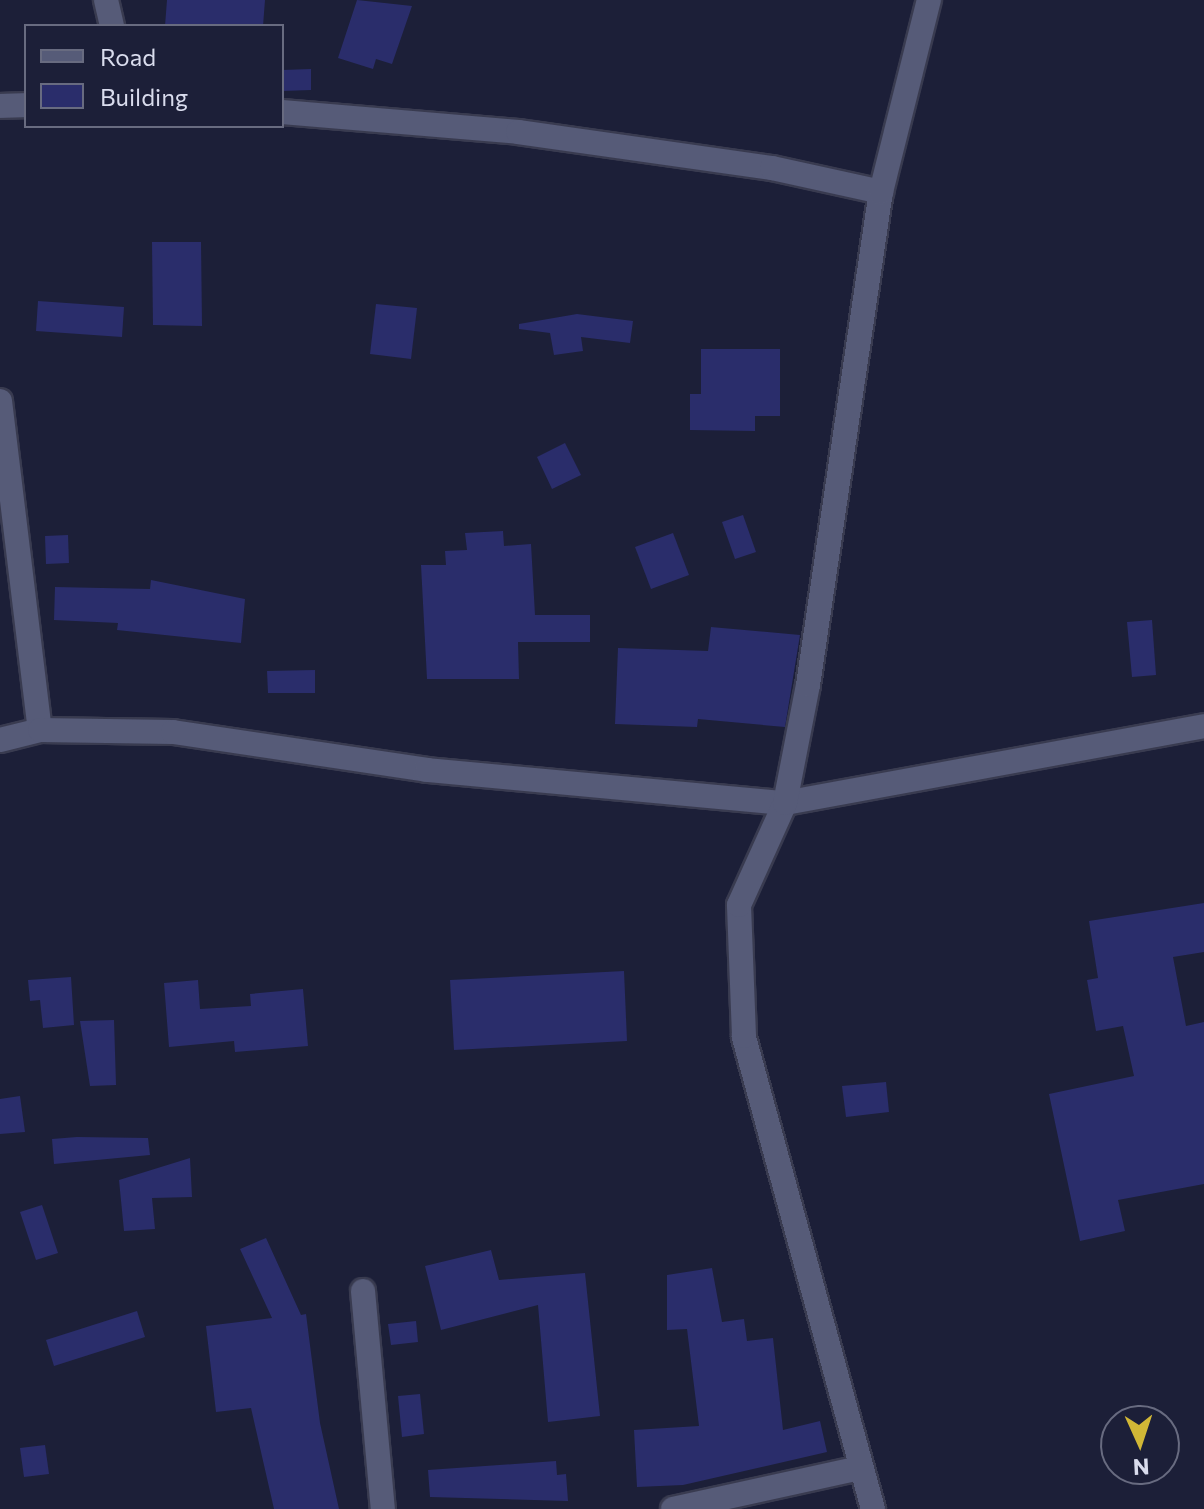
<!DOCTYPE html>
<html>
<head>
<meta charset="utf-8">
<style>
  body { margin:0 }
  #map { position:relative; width:1204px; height:1509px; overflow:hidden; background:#1c1f38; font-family:Commissioner,sans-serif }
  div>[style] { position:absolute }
  .building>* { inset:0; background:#2a2d6b }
  .roads { filter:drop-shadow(2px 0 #393b50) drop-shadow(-2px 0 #393b50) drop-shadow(0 2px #393b50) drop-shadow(0 -2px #393b50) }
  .minor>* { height:24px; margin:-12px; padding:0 12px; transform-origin:12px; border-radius:12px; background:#565b78 }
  span { translate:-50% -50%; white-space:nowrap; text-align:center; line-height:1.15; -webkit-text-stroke:8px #1c1f38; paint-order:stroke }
  .legend { position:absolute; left:24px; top:24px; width:260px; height:104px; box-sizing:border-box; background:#1c1f38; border:2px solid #686b80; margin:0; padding:10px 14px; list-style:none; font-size:24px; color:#d9dced }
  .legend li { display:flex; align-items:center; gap:16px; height:40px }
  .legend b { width:40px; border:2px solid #686b80 }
  .north { position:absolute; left:1100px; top:1405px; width:80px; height:80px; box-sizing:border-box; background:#1c1f38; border:2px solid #686b80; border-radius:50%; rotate:177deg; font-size:22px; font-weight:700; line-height:32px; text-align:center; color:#d9dced }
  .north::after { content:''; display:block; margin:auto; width:28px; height:36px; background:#d1b736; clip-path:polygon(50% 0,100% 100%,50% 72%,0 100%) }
</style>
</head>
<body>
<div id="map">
  <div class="building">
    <div style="clip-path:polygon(167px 0,265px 0,263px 26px,165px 26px)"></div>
    <div style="clip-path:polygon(357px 0,412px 6px,392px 64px,376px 59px,373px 69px,338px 58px)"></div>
    <div style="clip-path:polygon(311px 69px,311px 90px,282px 91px,282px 70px)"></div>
    <div style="clip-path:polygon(152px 242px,201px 242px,202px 326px,153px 325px)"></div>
    <div style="clip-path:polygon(38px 301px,124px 307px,122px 337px,36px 331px)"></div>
    <div style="clip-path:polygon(376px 304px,417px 308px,411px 359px,370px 354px)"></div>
    <div style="clip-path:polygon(577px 314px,633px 321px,630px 343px,581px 337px,583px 351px,554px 355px,550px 333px,519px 329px,519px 324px)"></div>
    <div style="clip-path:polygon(701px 349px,780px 349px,780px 416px,755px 416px,755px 431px,690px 430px,690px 394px,701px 394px)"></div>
    <div style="clip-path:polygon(565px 443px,581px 475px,552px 489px,537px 457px)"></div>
    <div style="clip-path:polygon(743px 515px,756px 552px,735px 559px,722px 522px)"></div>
    <div style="clip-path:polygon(503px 531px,504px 546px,531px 544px,535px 615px,590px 615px,590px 642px,518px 642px,519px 679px,427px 679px,421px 565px,446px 565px,445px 551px,467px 550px,465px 533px)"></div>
    <div style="clip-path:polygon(673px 533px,689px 575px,651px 589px,635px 547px)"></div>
    <div style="clip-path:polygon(68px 535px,69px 563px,46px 564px,45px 536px)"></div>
    <div style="clip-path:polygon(151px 580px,245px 599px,241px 643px,117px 630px,118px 623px,54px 620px,55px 587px,150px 589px)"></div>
    <div style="clip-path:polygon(1152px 620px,1156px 675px,1132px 677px,1127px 622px)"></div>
    <div style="clip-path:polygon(711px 627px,800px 635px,785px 727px,698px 719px,697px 727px,615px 724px,618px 648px,708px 651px)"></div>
    <div style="clip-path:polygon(315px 670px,315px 693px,268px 693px,267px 671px)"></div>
    <div style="clip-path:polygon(1204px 903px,1204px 952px,1173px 957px,1186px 1026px,1204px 1022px,1204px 1184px,1118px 1200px,1125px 1231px,1080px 1241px,1049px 1094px,1134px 1076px,1123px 1026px,1096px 1031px,1087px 980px,1098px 978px,1089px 921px)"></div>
    <div style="clip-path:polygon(624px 971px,627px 1041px,454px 1050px,450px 980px)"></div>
    <div style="clip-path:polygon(71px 977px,74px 1025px,43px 1028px,40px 1000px,30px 1001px,28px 980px)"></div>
    <div style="clip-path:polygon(198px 980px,200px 1009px,251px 1006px,250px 994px,303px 989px,308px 1046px,235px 1052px,234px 1041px,169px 1047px,164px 983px)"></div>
    <div style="clip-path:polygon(114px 1020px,116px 1085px,90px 1086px,80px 1021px)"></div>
    <div style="clip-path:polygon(886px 1082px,889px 1112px,846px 1117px,842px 1086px)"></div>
    <div style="clip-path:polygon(20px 1096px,25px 1132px,0 1134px,0 1099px)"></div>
    <div style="clip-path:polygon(77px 1137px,148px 1138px,150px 1155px,54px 1164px,52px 1139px)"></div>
    <div style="clip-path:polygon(190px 1158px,192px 1197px,152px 1198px,155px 1229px,124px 1231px,119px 1180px)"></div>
    <div style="clip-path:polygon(42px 1205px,58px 1253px,36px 1260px,20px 1212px)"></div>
    <div style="clip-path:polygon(266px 1238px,301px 1315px,306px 1314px,320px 1423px,339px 1509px,274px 1509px,251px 1408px,216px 1412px,206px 1326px,272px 1318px,240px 1249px)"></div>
    <div style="clip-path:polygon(491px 1250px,499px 1280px,585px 1273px,600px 1416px,548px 1422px,538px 1305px,441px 1330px,425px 1266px)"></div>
    <div style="clip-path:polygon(712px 1268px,722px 1322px,744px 1319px,747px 1341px,773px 1338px,783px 1430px,820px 1421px,827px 1452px,683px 1485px,637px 1487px,634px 1430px,699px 1426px,687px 1329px,667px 1330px,667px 1275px)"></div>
    <div style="clip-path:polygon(137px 1311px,145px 1337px,54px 1366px,46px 1340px)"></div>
    <div style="clip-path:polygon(416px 1321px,418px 1342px,391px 1345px,388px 1324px)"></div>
    <div style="clip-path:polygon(420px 1394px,424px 1434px,402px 1437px,398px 1396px)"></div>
    <div style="clip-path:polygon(45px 1445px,49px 1474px,24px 1477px,20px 1448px)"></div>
    <div style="clip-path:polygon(556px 1461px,557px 1475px,566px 1474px,568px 1501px,430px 1497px,428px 1470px)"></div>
  </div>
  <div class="roads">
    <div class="minor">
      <div style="left:106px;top:0;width:27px;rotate:77deg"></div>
      <div style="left:0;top:106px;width:26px;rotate:-2deg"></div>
      <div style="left:282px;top:112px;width:237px;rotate:4.8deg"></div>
      <div style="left:518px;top:132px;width:257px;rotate:8.1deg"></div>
      <div style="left:772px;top:168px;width:112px;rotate:12.4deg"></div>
      <div style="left:0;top:401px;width:331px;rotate:83.1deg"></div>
      <div style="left:0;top:740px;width:41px;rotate:-14deg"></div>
      <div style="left:40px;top:730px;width:133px;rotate:0.9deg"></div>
      <div style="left:173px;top:732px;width:257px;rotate:8.5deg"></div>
      <div style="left:427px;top:770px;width:360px;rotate:5.3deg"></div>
      <div style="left:785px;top:803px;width:426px;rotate:-10.4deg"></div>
      <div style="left:363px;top:1291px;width:219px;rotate:84.8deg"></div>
      <div style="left:673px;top:1509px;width:191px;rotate:-12.4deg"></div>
      <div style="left:873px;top:1509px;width:490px;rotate:-105.3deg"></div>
      <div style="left:744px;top:1036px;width:131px;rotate:-92.2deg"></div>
      <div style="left:739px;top:905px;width:112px;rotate:-65.7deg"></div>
      <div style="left:785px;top:803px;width:120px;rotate:-79deg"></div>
      <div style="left:808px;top:685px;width:498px;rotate:-81.6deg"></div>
      <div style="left:881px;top:192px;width:198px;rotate:-76deg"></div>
    </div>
  </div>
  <ul class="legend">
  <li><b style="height:10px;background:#565b78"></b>Road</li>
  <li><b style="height:22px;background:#2a2d6b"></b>Building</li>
  </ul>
  <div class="north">N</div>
</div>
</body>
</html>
